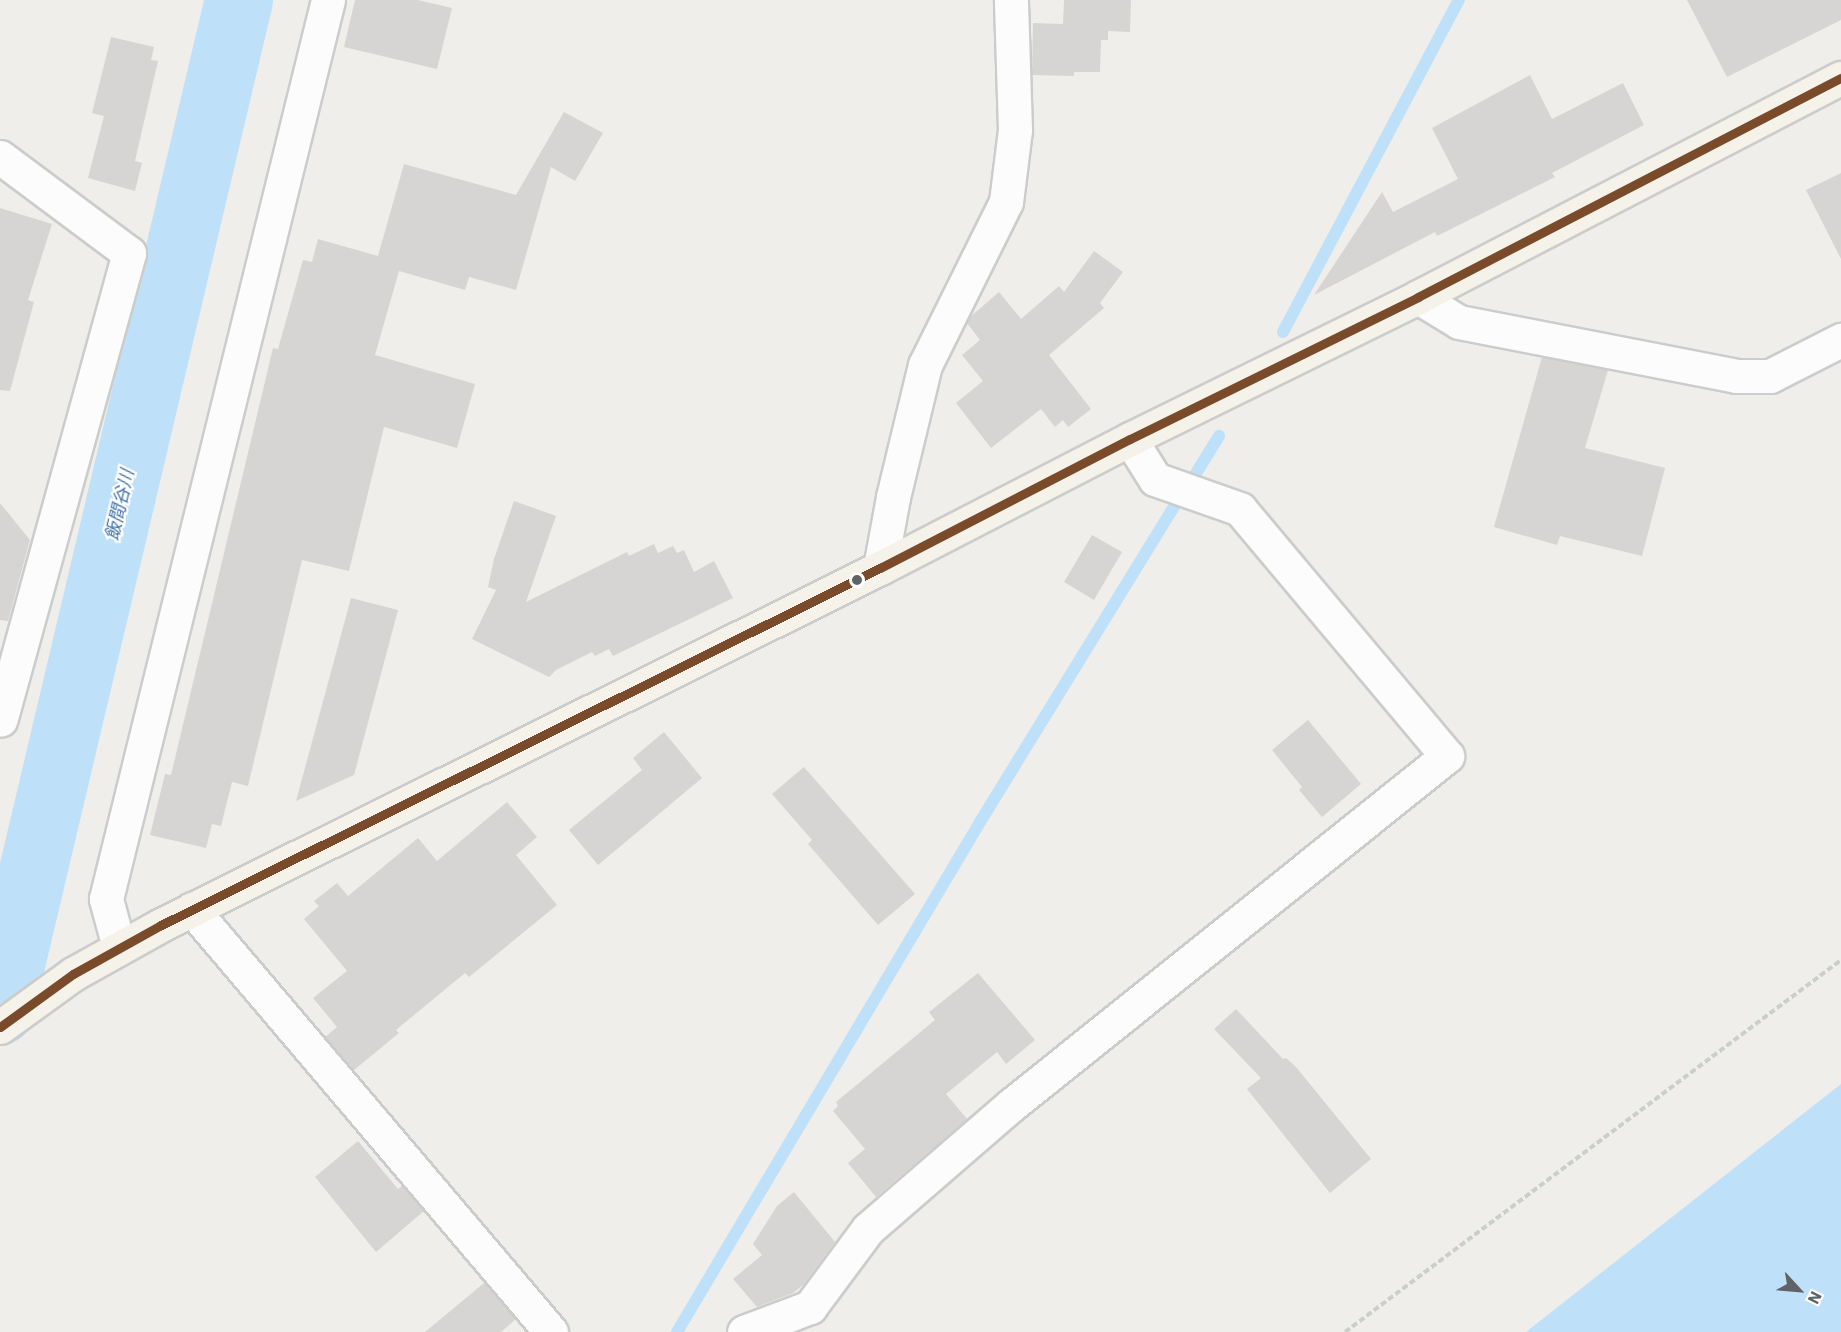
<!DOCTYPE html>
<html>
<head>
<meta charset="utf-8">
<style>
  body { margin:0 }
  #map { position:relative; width:1841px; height:1332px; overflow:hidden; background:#efeeea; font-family:"IBM Plex Sans","Noto Sans JP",sans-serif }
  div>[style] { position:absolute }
  .water>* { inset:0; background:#bfe0f9 }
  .stream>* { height:12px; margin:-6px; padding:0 6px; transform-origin:6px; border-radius:6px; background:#bfe0f9 }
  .river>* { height:68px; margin:-34px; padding:0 34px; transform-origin:34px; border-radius:34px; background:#bfe0f9 }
  .building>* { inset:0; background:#d6d5d3 }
  .path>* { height:4px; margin-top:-2px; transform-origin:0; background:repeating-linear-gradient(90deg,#cacfcc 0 6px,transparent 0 9px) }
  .roads { filter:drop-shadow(2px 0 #cbcccc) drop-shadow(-2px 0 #cbcccc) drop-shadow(0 2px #cbcccc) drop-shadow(0 -2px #cbcccc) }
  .minor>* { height:33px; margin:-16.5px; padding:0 16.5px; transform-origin:16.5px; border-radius:16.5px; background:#fdfcfc }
  .major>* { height:33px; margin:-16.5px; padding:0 16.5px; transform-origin:16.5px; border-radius:16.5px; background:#f4f2e9 }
  .bus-1>* { height:9px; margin:-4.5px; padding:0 4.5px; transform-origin:4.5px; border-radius:4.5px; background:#7a4b2a }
  .dots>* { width:16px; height:16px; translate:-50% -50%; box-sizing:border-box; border:3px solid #fff; border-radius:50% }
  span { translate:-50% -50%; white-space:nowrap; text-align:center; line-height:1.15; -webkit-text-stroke:4.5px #fff; paint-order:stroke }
  .water-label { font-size:18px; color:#4174aa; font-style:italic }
  .north { position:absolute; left:1769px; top:1260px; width:60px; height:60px; -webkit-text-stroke:4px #fff; paint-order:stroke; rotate:116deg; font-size:16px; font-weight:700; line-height:24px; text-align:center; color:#5f6368 }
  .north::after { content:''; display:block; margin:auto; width:21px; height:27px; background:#5f6368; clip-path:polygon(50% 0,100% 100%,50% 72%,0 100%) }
</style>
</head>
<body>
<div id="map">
  <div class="water">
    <div style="clip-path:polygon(1841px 1084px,1841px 1332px,1526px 1332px)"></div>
  </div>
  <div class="stream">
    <div style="left:1283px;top:332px;width:376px;rotate:-62.1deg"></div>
    <div style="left:1195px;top:475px;width:46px;rotate:-58.4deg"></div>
    <div style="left:677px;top:1332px;width:593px;rotate:-59.28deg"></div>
    <div style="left:980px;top:822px;width:376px;rotate:-58.4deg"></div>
  </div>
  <div class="river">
    <div style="left:0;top:1011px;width:1039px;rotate:-76.7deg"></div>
  </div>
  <div class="building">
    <div style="clip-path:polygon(355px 0,418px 0,452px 8px,437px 69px,344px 47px)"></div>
    <div style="clip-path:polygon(1064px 0,1131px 0,1130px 32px,1108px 31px,1108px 40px,1101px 40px,1100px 72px,1074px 72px,1074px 76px,1032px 75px,1033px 23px,1063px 24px)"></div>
    <div style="clip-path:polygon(1687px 0,1841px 0,1841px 20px,1727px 77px)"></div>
    <div style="clip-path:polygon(111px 37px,154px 47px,151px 60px,158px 61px,135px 161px,142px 163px,135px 191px,88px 178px,104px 116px,92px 113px)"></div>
    <div style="clip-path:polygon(1530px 75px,1552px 119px,1623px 83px,1644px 125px,1552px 173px,1555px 177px,1437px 236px,1435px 232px,1314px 295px,1382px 192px,1393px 212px,1458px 179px,1432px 128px)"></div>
    <div style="clip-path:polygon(564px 112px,603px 133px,575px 181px,551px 167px,516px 290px,469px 277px,465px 290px,399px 271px,375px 355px,475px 384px,457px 448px,384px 427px,349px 571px,302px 560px,248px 786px,232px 782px,221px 826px,212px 824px,206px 848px,150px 835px,165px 774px,171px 775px,273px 348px,278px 349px,303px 260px,312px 262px,318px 239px,378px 256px,404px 164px,516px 195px)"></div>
    <div style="clip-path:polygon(1841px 173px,1841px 259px,1806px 190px)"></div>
    <div style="clip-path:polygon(0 208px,52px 224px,28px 300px,34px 302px,10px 391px,0 390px)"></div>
    <div style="clip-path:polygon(1094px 251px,1123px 272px,1100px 303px,1104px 308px,1049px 355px,1091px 409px,1068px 427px,1063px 420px,1055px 427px,1041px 409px,991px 448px,956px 403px,983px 381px,962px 355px,980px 340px,967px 323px,970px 317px,999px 292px,1021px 319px,1059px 286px,1064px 292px)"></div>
    <div style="clip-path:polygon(1542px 357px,1608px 370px,1585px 448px,1665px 468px,1642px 556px,1560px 536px,1557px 545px,1494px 527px)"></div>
    <div style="clip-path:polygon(514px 501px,556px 516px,526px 602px,627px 552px,629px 556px,654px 544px,658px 553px,673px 546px,677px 553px,684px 550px,694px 572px,714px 561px,733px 598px,613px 656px,609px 649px,595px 656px,592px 652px,556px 670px,549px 677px,472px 639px,496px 590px,488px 587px,494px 559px)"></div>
    <div style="clip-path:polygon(0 503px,30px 540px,8px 621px,0 620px)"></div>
    <div style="clip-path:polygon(1092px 535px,1122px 552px,1094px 600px,1064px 582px)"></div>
    <div style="clip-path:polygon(351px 598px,398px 610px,354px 775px,296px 801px)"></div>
    <div style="clip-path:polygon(1308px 720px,1361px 784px,1322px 817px,1299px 790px,1302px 787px,1272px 750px)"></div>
    <div style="clip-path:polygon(664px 732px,702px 778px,598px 865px,569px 830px,642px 770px,633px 758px)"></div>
    <div style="clip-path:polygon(804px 767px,915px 894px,878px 925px,808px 844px,812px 840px,772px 794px)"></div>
    <div style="clip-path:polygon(507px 802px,537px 837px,516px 855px,557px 905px,469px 977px,465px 973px,396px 1030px,399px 1033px,354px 1070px,325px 1037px,337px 1027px,313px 998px,347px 971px,304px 919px,319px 906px,314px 901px,337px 883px,348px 896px,418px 838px,437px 861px)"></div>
    <div style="clip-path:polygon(978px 973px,1035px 1040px,1006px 1064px,997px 1052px,946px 1094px,967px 1119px,876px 1197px,848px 1163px,865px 1149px,833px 1111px,838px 1106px,836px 1102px,935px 1020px,929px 1012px)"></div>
    <div style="clip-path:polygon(1236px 1009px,1283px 1059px,1286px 1058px,1296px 1067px,1371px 1159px,1330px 1193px,1247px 1089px,1261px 1078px,1214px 1029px)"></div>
    <div style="clip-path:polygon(358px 1141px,398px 1189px,402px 1186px,424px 1211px,376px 1252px,315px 1177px)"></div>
    <div style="clip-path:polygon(794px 1192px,835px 1242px,803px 1285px,793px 1293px,757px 1307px,733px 1279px,762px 1255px,753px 1244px,777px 1206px)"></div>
    <div style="clip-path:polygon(484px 1283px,516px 1319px,501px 1332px,425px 1332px)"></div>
  </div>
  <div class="path">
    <div style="left:1345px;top:1332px;width:620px;rotate:-36.87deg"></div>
  </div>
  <div class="roads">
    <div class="minor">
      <div style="left:0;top:157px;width:161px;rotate:36.7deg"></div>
      <div style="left:129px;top:253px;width:484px;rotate:105.4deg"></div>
      <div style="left:1418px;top:297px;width:48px;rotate:31.4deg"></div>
      <div style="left:1459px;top:322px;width:282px;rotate:11deg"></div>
      <div style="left:1736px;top:376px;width:34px"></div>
      <div style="left:1770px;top:376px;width:80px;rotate:-26.9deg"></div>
      <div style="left:880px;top:568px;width:72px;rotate:-79.6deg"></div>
      <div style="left:893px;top:497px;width:136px;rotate:-76.4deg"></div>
      <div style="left:925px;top:365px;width:182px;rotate:-63.6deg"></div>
      <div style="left:1006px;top:202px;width:73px;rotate:-82.9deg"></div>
      <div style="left:1015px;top:130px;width:130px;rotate:-91.8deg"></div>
      <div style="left:192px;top:909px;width:555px;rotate:49.68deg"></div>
      <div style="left:119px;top:947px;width:50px;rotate:-105.2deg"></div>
      <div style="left:106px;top:899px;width:926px;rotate:-76.13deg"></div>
      <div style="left:744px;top:1332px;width:71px;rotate:-20.7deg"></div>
      <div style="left:810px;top:1307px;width:97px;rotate:-53.4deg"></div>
      <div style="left:868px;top:1229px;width:188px;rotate:-40.9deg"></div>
      <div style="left:1010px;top:1106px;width:560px;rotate:-38.69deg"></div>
      <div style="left:1447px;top:756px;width:322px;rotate:-130deg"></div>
      <div style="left:1240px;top:509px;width:90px;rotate:-160.6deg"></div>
      <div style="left:1155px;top:479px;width:47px;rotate:-122deg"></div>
    </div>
    <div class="major">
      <div style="left:0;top:1027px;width:90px;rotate:-36deg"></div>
      <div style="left:73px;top:974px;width:101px;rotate:-29.1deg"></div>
      <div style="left:161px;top:925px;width:803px;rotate:-26.41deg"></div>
      <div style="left:880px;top:568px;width:281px;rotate:-27.3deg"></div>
      <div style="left:1130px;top:439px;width:321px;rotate:-26.2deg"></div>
      <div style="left:1418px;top:297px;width:476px;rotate:-27.4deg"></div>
    </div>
  </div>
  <div class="bus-1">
    <div style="left:0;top:1027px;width:90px;rotate:-36deg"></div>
    <div style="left:73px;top:974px;width:101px;rotate:-29.1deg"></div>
    <div style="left:161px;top:925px;width:803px;rotate:-26.41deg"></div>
    <div style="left:880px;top:568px;width:281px;rotate:-27.3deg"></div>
    <div style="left:1130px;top:439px;width:321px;rotate:-26.2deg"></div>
    <div style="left:1418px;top:297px;width:476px;rotate:-27.4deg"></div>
  </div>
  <div class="dots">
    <div style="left:857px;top:580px;background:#5f6368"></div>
  </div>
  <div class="water-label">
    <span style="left:120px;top:505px;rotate:-77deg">飯間谷川</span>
  </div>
  <div class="north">N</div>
</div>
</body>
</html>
